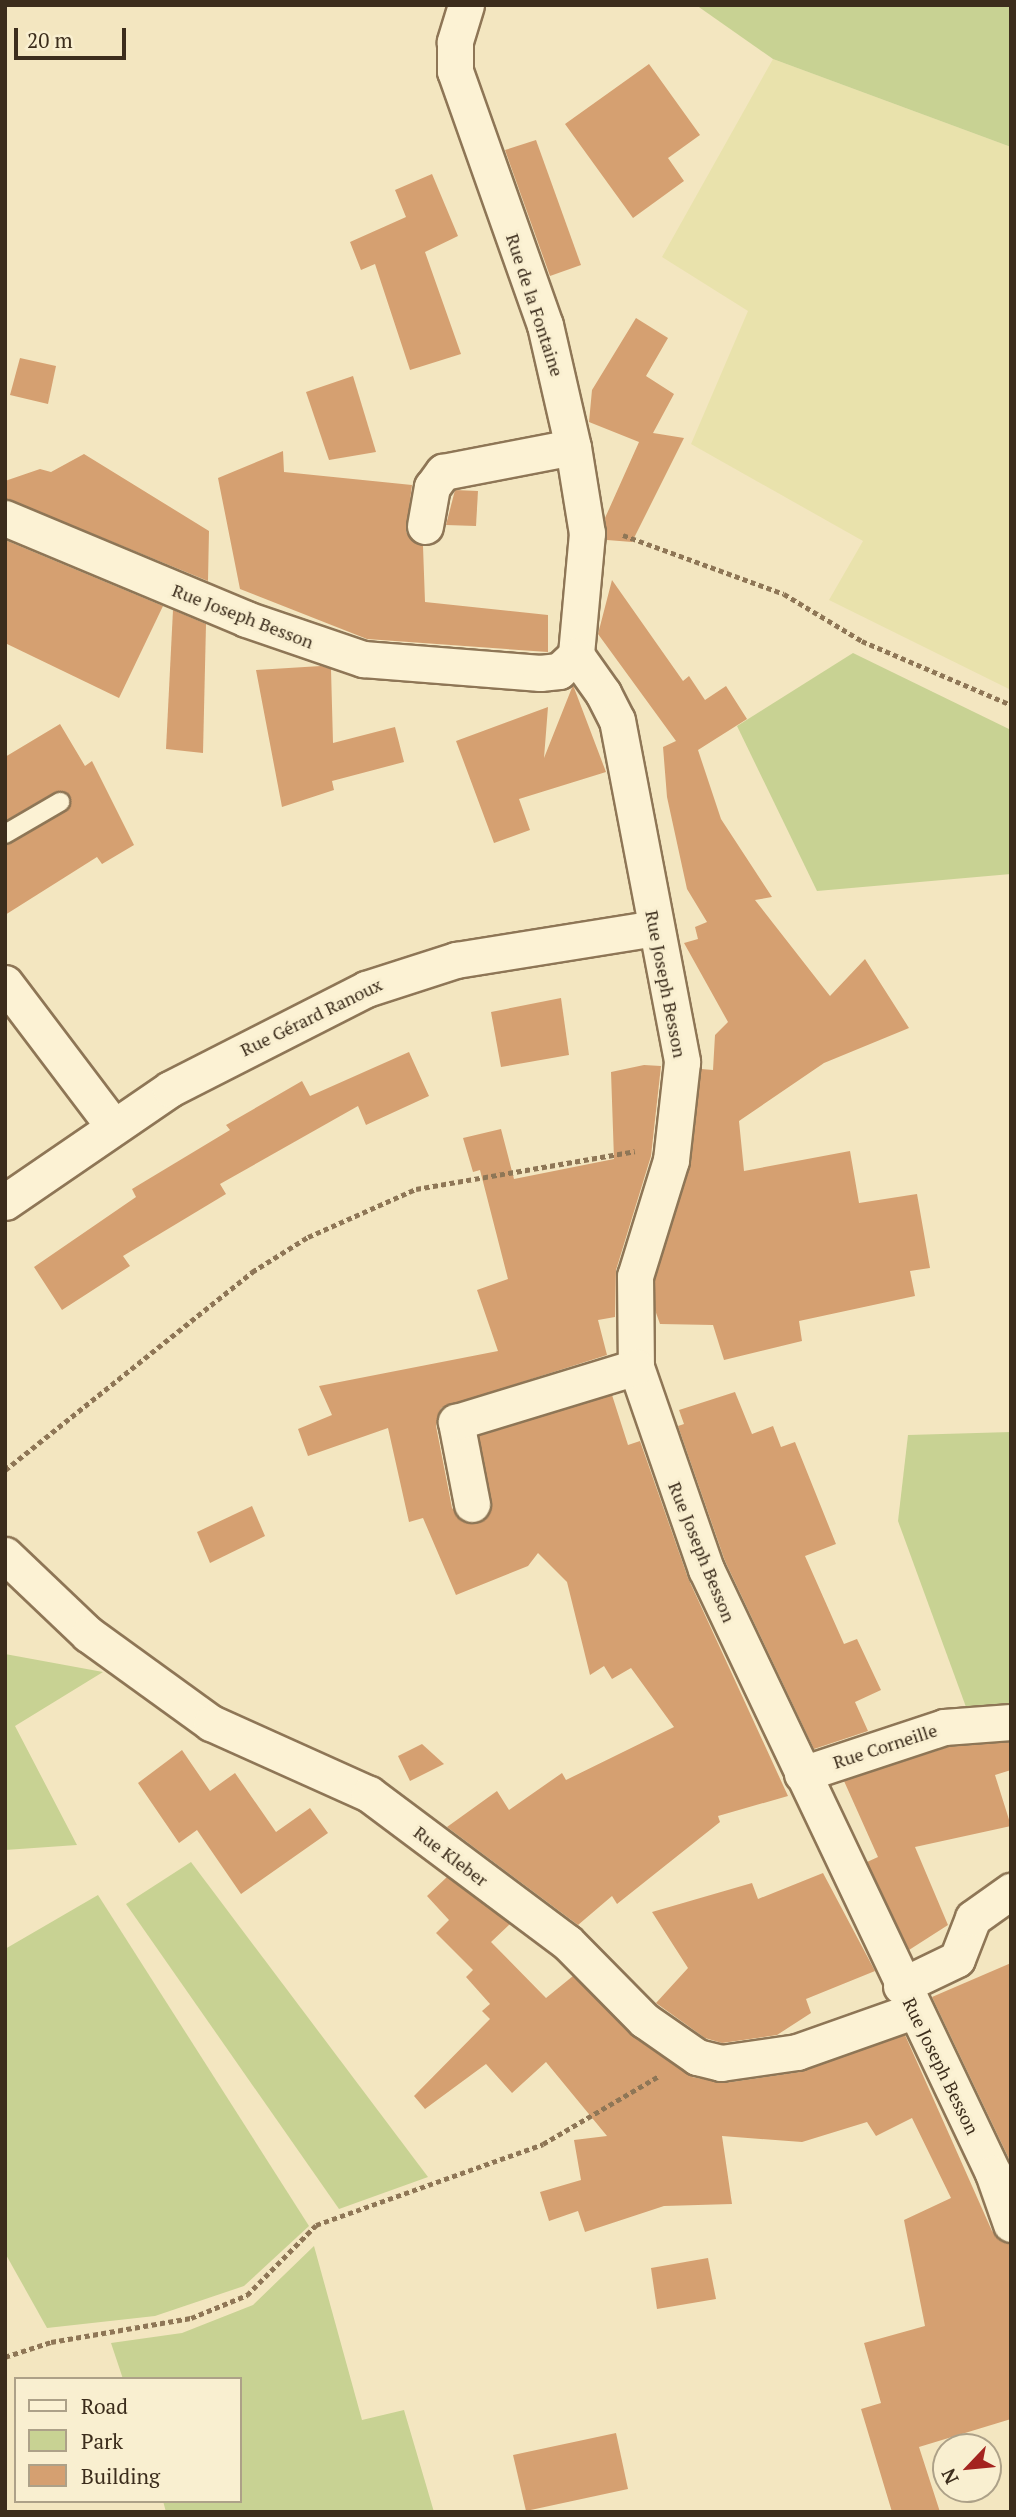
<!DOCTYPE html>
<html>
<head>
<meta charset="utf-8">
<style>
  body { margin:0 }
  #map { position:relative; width:1016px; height:2517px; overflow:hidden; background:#f3e6c0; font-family:"PT Serif",serif }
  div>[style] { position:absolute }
  .farmland>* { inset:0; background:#e9e2ac }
  .green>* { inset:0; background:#c8d293 }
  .building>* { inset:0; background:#d5a071 }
  .path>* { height:4.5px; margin-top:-2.25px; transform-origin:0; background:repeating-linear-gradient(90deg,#8e7656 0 5px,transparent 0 8.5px) }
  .roads { filter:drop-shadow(2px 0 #8e7656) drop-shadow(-2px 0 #8e7656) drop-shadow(0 2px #8e7656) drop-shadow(0 -2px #8e7656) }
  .service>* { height:18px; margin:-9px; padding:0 9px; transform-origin:9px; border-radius:9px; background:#fcf2d4 }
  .minor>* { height:35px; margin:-17.5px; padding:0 17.5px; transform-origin:17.5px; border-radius:17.5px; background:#fcf2d4 }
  span { translate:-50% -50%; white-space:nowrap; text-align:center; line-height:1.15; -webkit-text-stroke:6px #f9efd0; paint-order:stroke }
  .street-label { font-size:18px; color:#3c2d1c }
  .frame { position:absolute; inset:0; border:7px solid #3c2d1c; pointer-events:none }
  .legend { position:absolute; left:14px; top:2377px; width:228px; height:126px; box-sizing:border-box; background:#f9efd0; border:2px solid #ada188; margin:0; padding:9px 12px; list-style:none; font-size:21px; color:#3c2d1c }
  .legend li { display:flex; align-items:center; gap:14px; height:35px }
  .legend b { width:35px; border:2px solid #ada188 }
  .north { position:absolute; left:932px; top:2433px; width:70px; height:70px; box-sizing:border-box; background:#f9efd0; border:2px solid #ada188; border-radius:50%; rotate:244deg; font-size:19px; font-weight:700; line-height:28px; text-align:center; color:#3c2d1c }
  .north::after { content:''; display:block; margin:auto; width:24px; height:32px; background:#a4241f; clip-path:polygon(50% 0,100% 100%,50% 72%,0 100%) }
  .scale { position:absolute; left:14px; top:28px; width:112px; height:32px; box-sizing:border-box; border:4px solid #3c2d1c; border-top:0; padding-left:9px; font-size:21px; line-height:24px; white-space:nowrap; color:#3c2d1c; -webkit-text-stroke:5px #f9efd0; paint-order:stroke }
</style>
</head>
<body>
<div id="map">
  <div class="farmland">
    <div style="clip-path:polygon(773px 59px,1011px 147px,1011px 690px,829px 600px,863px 541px,691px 444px,748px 311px,662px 257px)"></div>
  </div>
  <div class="green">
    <div style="clip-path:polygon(696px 5px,1011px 5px,1011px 147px,773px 59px)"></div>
    <div style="clip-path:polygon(853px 653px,1011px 730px,1011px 874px,817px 891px,737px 726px)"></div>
    <div style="clip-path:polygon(1011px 1432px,1011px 1711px,966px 1707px,898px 1521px,908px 1435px)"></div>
    <div style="clip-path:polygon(5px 1654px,103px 1672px,15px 1726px,77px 1845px,5px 1850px)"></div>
    <div style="clip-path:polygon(191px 1862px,428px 2177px,339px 2209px,126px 1904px)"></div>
    <div style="clip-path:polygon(98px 1895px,309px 2226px,244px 2286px,155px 2316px,47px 2328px,5px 2253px,5px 1949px)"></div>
    <div style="clip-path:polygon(314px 2246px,362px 2420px,404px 2410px,434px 2512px,166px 2512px,163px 2501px,240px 2501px,240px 2379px,123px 2379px,111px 2343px,182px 2333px,253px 2305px)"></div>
  </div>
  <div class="building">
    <div style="clip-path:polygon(649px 64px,700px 135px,668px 158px,684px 181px,633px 218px,565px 124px)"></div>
    <div style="clip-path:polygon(536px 140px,581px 265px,550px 276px,505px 150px)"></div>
    <div style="clip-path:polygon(432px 174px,458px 236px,425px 252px,461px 354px,410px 370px,375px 264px,361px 270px,350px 242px,406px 217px,395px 190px)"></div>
    <div style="clip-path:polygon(636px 318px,668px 338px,646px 376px,674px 394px,653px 433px,684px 438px,632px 542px,607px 540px,605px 518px,639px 442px,589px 422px,592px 390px)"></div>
    <div style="clip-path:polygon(20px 358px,56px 366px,48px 404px,10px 395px)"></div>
    <div style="clip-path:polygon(353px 376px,376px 452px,329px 460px,306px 392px)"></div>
    <div style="clip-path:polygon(283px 451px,284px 472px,412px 485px,406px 532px,423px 546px,425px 602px,548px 615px,548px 652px,367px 639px,240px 589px,218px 478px)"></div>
    <div style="clip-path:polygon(84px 454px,209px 531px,208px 581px,5px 498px,5px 481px,40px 469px,51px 472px)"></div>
    <div style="clip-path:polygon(455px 490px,478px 491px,476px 526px,446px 525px)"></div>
    <div style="clip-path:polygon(5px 540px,163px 606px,119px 698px,5px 643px)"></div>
    <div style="clip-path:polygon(612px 580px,683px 681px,689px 676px,705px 700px,726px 686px,747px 719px,698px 750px,721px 819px,772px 897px,755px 900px,830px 996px,865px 959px,909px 1028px,824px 1063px,739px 1121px,744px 1171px,850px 1151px,859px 1203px,917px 1194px,930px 1268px,910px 1271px,915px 1296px,799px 1321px,802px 1341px,724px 1360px,713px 1325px,660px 1324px,655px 1310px,655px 1279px,691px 1162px,701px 1069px,713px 1070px,715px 1035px,728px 1022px,684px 943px,698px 939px,695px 927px,707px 922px,687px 889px,667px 797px,663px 747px,676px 741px,598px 634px)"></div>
    <div style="clip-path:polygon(173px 610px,206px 624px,203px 753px,166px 749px)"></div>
    <div style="clip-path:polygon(321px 666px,331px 669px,333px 743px,395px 727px,404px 762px,332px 781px,334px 790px,282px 807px,256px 670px)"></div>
    <div style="clip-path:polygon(573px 685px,606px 772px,519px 799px,530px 830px,494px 843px,456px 741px,548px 707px,544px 758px)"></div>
    <div style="clip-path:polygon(60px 724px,85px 766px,92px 761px,134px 845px,102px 864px,97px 857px,5px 915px,5px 845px,71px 803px,66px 793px,55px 792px,5px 821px,5px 757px)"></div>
    <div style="clip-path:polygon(561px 998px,569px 1055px,501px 1067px,491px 1012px)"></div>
    <div style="clip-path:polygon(409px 1052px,429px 1096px,366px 1125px,358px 1106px,220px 1184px,226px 1194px,123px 1256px,130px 1266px,62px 1310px,34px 1267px,136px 1197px,132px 1189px,230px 1130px,226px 1125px,302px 1081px,310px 1096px)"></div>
    <div style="clip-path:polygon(644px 1065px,661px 1066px,651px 1156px,616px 1270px,615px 1317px,598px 1320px,607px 1355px,441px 1408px,436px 1426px,452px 1508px,466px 1523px,491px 1511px,479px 1436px,612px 1395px,628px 1445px,640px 1441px,688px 1578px,788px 1796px,718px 1816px,720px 1822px,617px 1904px,612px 1896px,578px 1925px,447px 1827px,497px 1791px,509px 1810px,562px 1773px,566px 1780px,674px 1727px,631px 1668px,612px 1679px,604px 1666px,590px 1675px,567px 1582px,538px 1553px,528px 1566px,456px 1595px,423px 1518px,409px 1522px,388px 1428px,308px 1456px,298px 1429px,332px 1415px,319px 1386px,498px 1351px,477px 1290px,508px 1279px,480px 1170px,473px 1172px,463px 1138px,501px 1129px,514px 1179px,614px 1159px,611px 1072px)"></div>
    <div style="clip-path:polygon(735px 1392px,752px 1434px,773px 1426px,781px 1447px,795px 1442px,836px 1544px,805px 1556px,844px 1644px,857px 1639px,881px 1690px,855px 1702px,868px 1731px,814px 1749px,725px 1561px,678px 1426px,684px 1424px,679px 1410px)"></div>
    <div style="clip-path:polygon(252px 1506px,265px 1536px,210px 1563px,197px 1532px)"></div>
    <div style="clip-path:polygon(1011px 1742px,1011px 1770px,995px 1775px,1011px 1826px,915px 1847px,948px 1925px,909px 1950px,867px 1862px,878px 1857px,844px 1781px,948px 1747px)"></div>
    <div style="clip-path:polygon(422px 1744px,444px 1764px,410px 1781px,398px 1756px)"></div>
    <div style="clip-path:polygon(182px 1750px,210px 1791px,235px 1773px,276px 1832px,310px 1808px,328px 1833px,241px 1894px,197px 1830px,179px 1843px,138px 1783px)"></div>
    <div style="clip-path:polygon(823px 1873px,875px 1971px,806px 1999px,811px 2013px,777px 2035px,722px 2043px,705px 2038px,656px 2003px,688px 1968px,652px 1912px,752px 1883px,758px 1899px)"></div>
    <div style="clip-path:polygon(447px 1877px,510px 1924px,491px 1942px,546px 1998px,573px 1976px,632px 2036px,692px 2077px,724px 2083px,800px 2072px,905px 2035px,992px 2231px,1011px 2244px,1011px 2419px,919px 2447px,940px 2512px,892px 2512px,861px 2409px,881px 2403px,864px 2343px,925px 2326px,904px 2220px,951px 2198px,912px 2118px,876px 2136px,867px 2122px,802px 2142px,722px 2136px,732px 2204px,664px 2206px,585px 2232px,578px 2211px,549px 2221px,540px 2192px,581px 2180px,574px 2140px,607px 2136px,546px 2062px,512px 2093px,486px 2064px,425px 2109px,414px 2096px,490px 2019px,482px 2011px,490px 2004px,466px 1977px,473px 1970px,436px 1933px,449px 1920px,427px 1896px)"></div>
    <div style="clip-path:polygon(1011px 1963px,1011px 2163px,932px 1997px)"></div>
    <div style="clip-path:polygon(708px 2258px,716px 2299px,657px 2309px,651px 2268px)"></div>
    <div style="clip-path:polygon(616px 2433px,628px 2489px,526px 2511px,513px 2455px)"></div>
  </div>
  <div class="path">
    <div style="left:623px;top:535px;width:171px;rotate:20.1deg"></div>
    <div style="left:784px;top:594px;width:91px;rotate:31.1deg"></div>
    <div style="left:862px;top:641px;width:162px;rotate:23.2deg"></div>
    <div style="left:5px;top:1470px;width:317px;rotate:-38.7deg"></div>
    <div style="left:252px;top:1272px;width:66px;rotate:-32deg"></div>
    <div style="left:308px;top:1237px;width:118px;rotate:-24deg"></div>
    <div style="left:416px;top:1189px;width:222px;rotate:-9.8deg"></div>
    <div style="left:5px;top:2357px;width:48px;rotate:-18.1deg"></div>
    <div style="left:51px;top:2342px;width:142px;rotate:-9.7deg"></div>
    <div style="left:191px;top:2318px;width:61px;rotate:-22.3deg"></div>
    <div style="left:247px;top:2295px;width:98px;rotate:-45.4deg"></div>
    <div style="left:316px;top:2225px;width:241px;rotate:-19.6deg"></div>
    <div style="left:543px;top:2144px;width:134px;rotate:-30.4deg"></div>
  </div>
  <div class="roads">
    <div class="service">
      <div style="left:5px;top:834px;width:64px;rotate:-30.2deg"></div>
    </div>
    <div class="minor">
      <div style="left:466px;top:5px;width:39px;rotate:107deg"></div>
      <div style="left:455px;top:42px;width:29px;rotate:90deg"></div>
      <div style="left:455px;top:71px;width:269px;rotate:70.5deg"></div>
      <div style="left:545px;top:325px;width:125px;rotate:77.1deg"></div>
      <div style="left:573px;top:447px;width:87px;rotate:80.8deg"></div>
      <div style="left:587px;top:533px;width:122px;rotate:95.2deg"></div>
      <div style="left:5px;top:518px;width:261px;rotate:22.7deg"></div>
      <div style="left:246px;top:619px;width:124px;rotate:18.9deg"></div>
      <div style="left:363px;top:659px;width:178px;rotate:4.5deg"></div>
      <div style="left:540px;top:673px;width:19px;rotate:-6deg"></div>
      <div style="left:559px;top:671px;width:23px;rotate:-43deg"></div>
      <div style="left:576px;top:655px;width:47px;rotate:54.6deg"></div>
      <div style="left:603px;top:693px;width:30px;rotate:63deg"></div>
      <div style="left:617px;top:720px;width:348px;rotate:79.2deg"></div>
      <div style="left:682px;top:1062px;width:99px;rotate:96.4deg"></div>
      <div style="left:671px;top:1160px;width:121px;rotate:107.2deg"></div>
      <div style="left:635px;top:1276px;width:91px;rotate:89.4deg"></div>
      <div style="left:636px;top:1367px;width:214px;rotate:70.9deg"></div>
      <div style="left:706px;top:1569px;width:669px;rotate:64.58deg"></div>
      <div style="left:993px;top:2173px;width:54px;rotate:70.6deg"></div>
      <div style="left:425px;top:526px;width:40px;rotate:-80deg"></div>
      <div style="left:432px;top:487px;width:19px;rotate:-54deg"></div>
      <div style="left:443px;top:472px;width:132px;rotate:-10.9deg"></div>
      <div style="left:5px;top:983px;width:179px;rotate:52.9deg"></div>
      <div style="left:5px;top:1202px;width:200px;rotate:-34.4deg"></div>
      <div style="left:170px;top:1089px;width:220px;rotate:-27deg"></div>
      <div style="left:366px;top:989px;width:95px;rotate:-17.9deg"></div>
      <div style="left:456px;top:960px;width:202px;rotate:-9.1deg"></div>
      <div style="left:472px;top:1504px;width:84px;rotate:-101deg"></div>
      <div style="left:456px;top:1422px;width:188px;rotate:-17deg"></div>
      <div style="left:5px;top:1555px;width:115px;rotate:43.6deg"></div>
      <div style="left:88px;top:1634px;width:152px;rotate:35.9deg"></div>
      <div style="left:211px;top:1723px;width:173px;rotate:24.2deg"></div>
      <div style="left:369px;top:1794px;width:247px;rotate:36.8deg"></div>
      <div style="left:567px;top:1942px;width:110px;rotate:45.4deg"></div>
      <div style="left:644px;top:2020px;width:65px;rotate:34.9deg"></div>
      <div style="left:697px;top:2057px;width:25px;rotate:14deg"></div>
      <div style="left:721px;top:2063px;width:77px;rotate:-8.2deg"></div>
      <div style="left:797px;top:2052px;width:123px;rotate:-19.5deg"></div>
      <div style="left:802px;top:1774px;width:150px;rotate:-18.3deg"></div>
      <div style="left:944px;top:1727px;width:67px;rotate:-4.3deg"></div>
      <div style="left:901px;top:1986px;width:62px;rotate:-25.7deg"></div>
      <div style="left:957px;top:1959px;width:44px;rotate:-68.7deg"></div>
      <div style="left:973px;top:1918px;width:47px;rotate:-35.4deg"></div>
    </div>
  </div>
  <div class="street-label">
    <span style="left:535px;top:305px;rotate:72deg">Rue de la Fontaine</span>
    <span style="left:243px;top:616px;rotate:21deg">Rue Joseph Besson</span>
    <span style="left:666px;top:984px;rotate:79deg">Rue Joseph Besson</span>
    <span style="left:311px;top:1017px;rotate:-26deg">Rue Gérard Ranoux</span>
    <span style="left:702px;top:1552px;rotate:68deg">Rue Joseph Besson</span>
    <span style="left:885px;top:1746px;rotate:-18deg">Rue Corneille</span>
    <span style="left:451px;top:1856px;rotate:37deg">Rue Kleber</span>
    <span style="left:941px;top:2066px;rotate:64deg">Rue Joseph Besson</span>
  </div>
  <div class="frame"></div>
  <ul class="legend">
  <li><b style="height:9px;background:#fcf2d4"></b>Road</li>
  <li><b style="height:19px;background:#c8d293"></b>Park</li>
  <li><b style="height:19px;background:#d5a071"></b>Building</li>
  </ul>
  <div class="north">N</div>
  <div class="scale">20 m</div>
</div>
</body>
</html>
